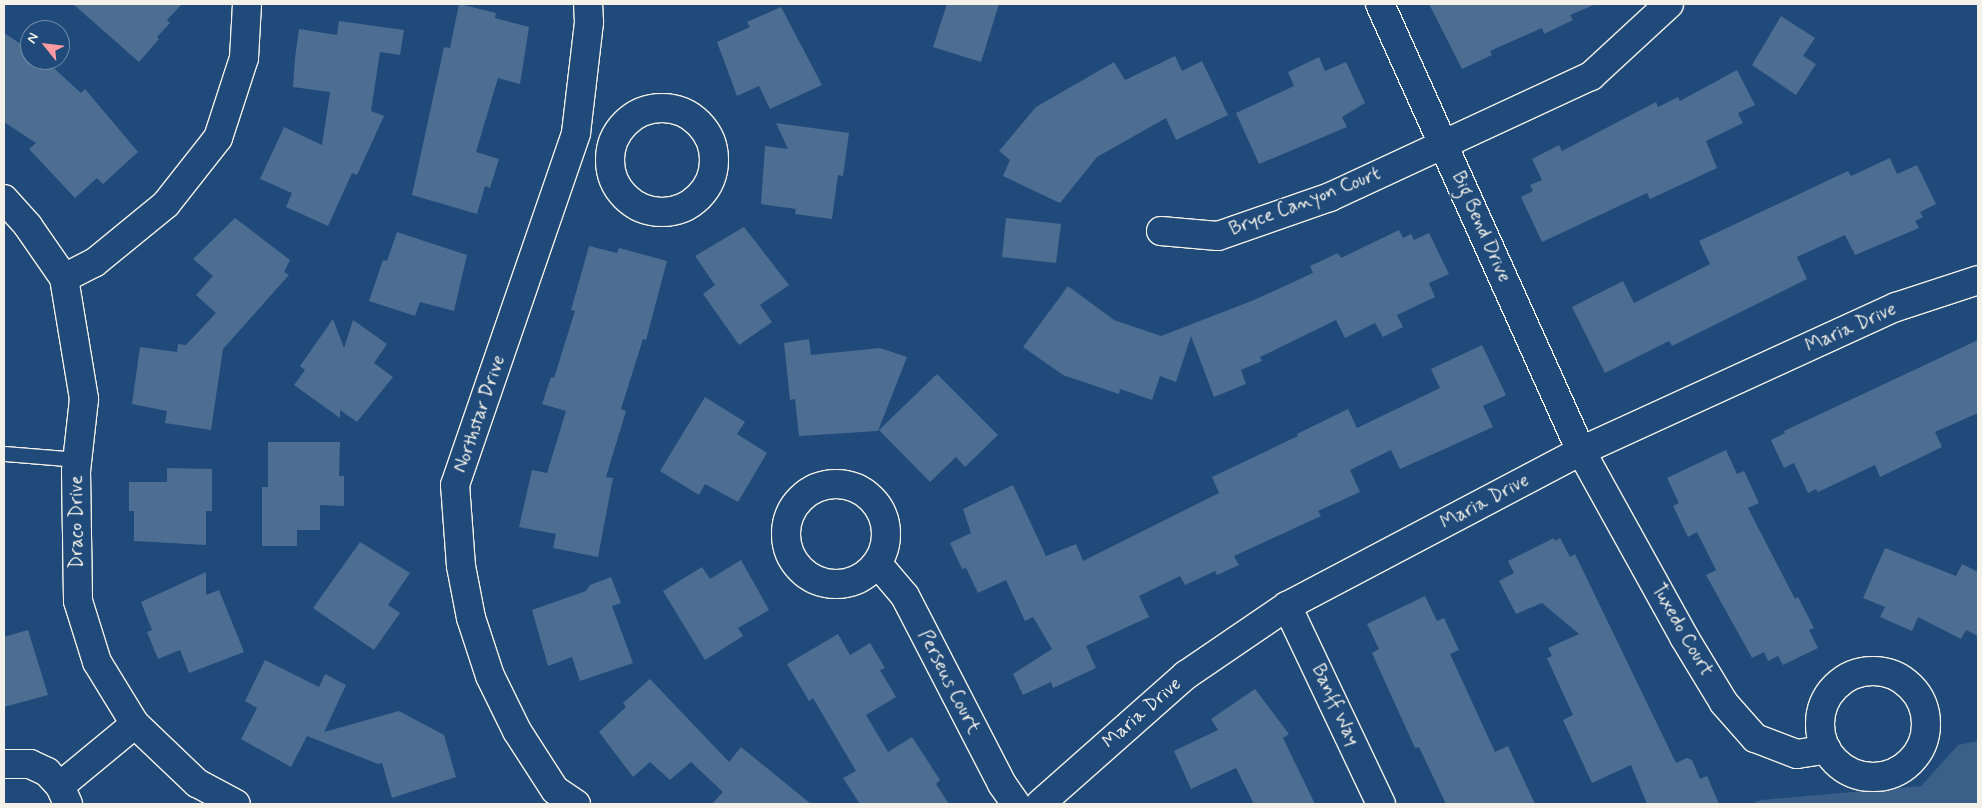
<!DOCTYPE html>
<html>
<head>
<meta charset="utf-8">
<style>
  body { margin:0 }
  #map { position:relative; width:1982px; height:808px; overflow:hidden; background:#1f4a7a; font-family:Mynerve,sans-serif }
  div>[style] { position:absolute }
  .green>* { inset:0; background:#3a5f88 }
  .building>* { inset:0; background:#4d6e92 }
  .roads { filter:drop-shadow(1px 0 #f4f1e8) drop-shadow(-1px 0 #f4f1e8) drop-shadow(0 1px #f4f1e8) drop-shadow(0 -1px #f4f1e8) }
  .service>* { height:14px; margin:-7px; padding:0 7px; transform-origin:7px; border-radius:7px; background:#1f4a7a }
  .minor>* { height:28px; margin:-14px; padding:0 14px; transform-origin:14px; border-radius:14px; background:#1f4a7a }
  .minor>.ring { margin:-14px; padding:0; box-sizing:content-box; background:none; border:28px solid #1f4a7a; border-radius:50% }
  .tertiary>* { height:28px; margin:-14px; padding:0 14px; transform-origin:14px; border-radius:14px; background:#1f4a7a }
  span { translate:-50% -50%; white-space:nowrap; text-align:center; line-height:1.15; -webkit-text-stroke:4px #1f4a7a; paint-order:stroke }
  .street-label { font-size:19px; color:#f4f1e8 }
  .frame { position:absolute; inset:0; border:5px solid #f4f1e8; pointer-events:none }
  .north { position:absolute; left:20px; top:20px; width:50px; height:50px; box-sizing:border-box; background:#1f4a7a; border:1px solid #748da6; border-radius:50%; rotate:299deg; font-size:14px; font-weight:700; line-height:20px; text-align:center; color:#f4f1e8 }
  .north::after { content:''; display:block; margin:auto; width:18px; height:22px; background:#ff9aa2; clip-path:polygon(50% 0,100% 100%,50% 72%,0 100%) }
</style>
</head>
<body>
<div id="map">
  <div class="green">
    <div style="clip-path:polygon(1978px 741px,1978px 804px,1752px 804px,1761px 800px,1921px 786px,1958px 745px)"></div>
  </div>
  <div class="building">
    <div style="clip-path:polygon(73px 4px,182px 4px,167px 20px,170px 23px,157px 37px,159px 39px,139px 62px)"></div>
    <div style="clip-path:polygon(459px 4px,496px 13px,495px 18px,529px 27px,520px 84px,498px 78px,476px 152px,499px 159px,490px 188px,485px 186px,477px 214px,412px 195px,444px 47px,450px 48px)"></div>
    <div style="clip-path:polygon(947px 4px,999px 4px,981px 62px,933px 47px)"></div>
    <div style="clip-path:polygon(1429px 4px,1596px 4px,1570px 15px,1573px 20px,1544px 34px,1542px 28px,1490px 51px,1492px 55px,1462px 69px)"></div>
    <div style="clip-path:polygon(781px 7px,822px 85px,770px 109px,759px 86px,737px 96px,717px 42px,750px 27px,747px 22px)"></div>
    <div style="clip-path:polygon(1781px 16px,1815px 38px,1803px 56px,1816px 64px,1796px 95px,1752px 65px)"></div>
    <div style="clip-path:polygon(339px 21px,404px 30px,400px 55px,380px 52px,371px 111px,384px 116px,357px 175px,352px 173px,328px 226px,286px 207px,292px 193px,260px 179px,284px 127px,322px 145px,330px 92px,293px 87px,295px 58px,299px 29px,337px 35px)"></div>
    <div style="clip-path:polygon(4px 33px,30px 50px,30px 60px,45px 60px,81px 93px,85px 89px,138px 152px,103px 184px,97px 178px,75px 198px,29px 149px,36px 143px,4px 122px)"></div>
    <div style="clip-path:polygon(1175px 56px,1182px 71px,1202px 61px,1228px 115px,1176px 140px,1166px 118px,1097px 157px,1060px 203px,1003px 176px,1010px 160px,999px 151px,1036px 107px,1114px 62px,1125px 80px)"></div>
    <div style="clip-path:polygon(1319px 57px,1325px 71px,1346px 62px,1365px 103px,1342px 117px,1347px 127px,1259px 164px,1236px 113px,1294px 86px,1288px 72px)"></div>
    <div style="clip-path:polygon(1737px 70px,1755px 105px,1738px 113px,1743px 123px,1706px 141px,1717px 168px,1650px 199px,1647px 193px,1542px 242px,1521px 197px,1533px 191px,1530px 185px,1542px 180px,1532px 159px,1559px 145px,1562px 151px,1656px 102px,1658px 107px,1678px 97px,1680px 101px)"></div>
    <div style="clip-path:polygon(776px 123px,849px 133px,843px 176px,838px 175px,832px 219px,795px 214px,796px 209px,761px 204px,765px 146px,788px 149px)"></div>
    <div style="clip-path:polygon(1890px 158px,1897px 174px,1917px 165px,1936px 204px,1920px 212px,1923px 217px,1915px 221px,1919px 228px,1855px 255px,1845px 235px,1797px 257px,1807px 279px,1672px 346px,1669px 341px,1605px 373px,1572px 307px,1623px 281px,1634px 303px,1710px 264px,1699px 241px,1848px 171px,1851px 176px)"></div>
    <div style="clip-path:polygon(235px 218px,290px 260px,284px 272px,289px 275px,223px 349px,211px 430px,165px 423px,167px 411px,132px 404px,140px 347px,177px 352px,178px 344px,186px 345px,216px 313px,196px 295px,213px 276px,193px 259px)"></div>
    <div style="clip-path:polygon(1006px 218px,1061px 224px,1056px 263px,1002px 257px)"></div>
    <div style="clip-path:polygon(744px 227px,789px 285px,760px 305px,772px 322px,739px 345px,703px 294px,715px 285px,695px 256px)"></div>
    <div style="clip-path:polygon(1399px 230px,1403px 238px,1411px 234px,1414px 240px,1429px 233px,1449px 274px,1429px 283px,1435px 297px,1397px 315px,1403px 327px,1383px 337px,1375px 323px,1345px 338px,1336px 320px,1260px 357px,1262px 361px,1241px 370px,1246px 384px,1214px 397px,1191px 336px,1176px 382px,1160px 376px,1152px 400px,1120px 389px,1119px 394px,1063px 375px,1023px 347px,1068px 286px,1114px 320px,1161px 336px,1254px 300px,1313px 273px,1310px 266px,1338px 253px,1341px 258px)"></div>
    <div style="clip-path:polygon(397px 232px,467px 255px,454px 311px,420px 302px,415px 316px,369px 301px,383px 260px,387px 261px)"></div>
    <div style="clip-path:polygon(589px 246px,617px 253px,619px 248px,667px 261px,646px 340px,643px 339px,621px 409px,626px 411px,606px 477px,613px 478px,598px 557px,553px 548px,556px 534px,519px 527px,532px 470px,547px 473px,566px 411px,542px 404px,551px 377px,554px 378px,575px 311px,571px 310px)"></div>
    <div style="clip-path:polygon(333px 319px,344px 348px,353px 320px,387px 344px,374px 363px,393px 377px,357px 422px,340px 410px,340px 418px,294px 385px,305px 370px,300px 366px)"></div>
    <div style="clip-path:polygon(809px 339px,811px 355px,880px 348px,907px 357px,878px 431px,799px 436px,795px 399px,790px 400px,784px 343px)"></div>
    <div style="clip-path:polygon(1978px 340px,1978px 413px,1935px 432px,1942px 447px,1880px 477px,1875px 465px,1818px 492px,1816px 489px,1808px 493px,1794px 463px,1784px 468px,1771px 440px,1785px 433px,1784px 431px)"></div>
    <div style="clip-path:polygon(1482px 345px,1506px 395px,1483px 406px,1493px 427px,1400px 469px,1391px 450px,1350px 470px,1360px 492px,1318px 511px,1321px 516px,1234px 556px,1239px 565px,1217px 575px,1215px 571px,1185px 585px,1180px 576px,1139px 596px,1149px 617px,1086px 646px,1096px 668px,1053px 688px,1051px 682px,1023px 695px,1013px 674px,1052px 649px,1033px 617px,1025px 621px,1006px 580px,978px 593px,966px 568px,962px 569px,950px 543px,971px 533px,963px 509px,1013px 485px,1046px 556px,1076px 544px,1083px 561px,1219px 493px,1212px 477px,1298px 436px,1297px 434px,1348px 409px,1357px 428px,1440px 388px,1431px 369px)"></div>
    <div style="clip-path:polygon(937px 374px,998px 435px,965px 467px,956px 457px,930px 482px,879px 430px)"></div>
    <div style="clip-path:polygon(705px 397px,745px 422px,737px 434px,767px 453px,738px 502px,705px 484px,699px 495px,660px 471px)"></div>
    <div style="clip-path:polygon(268px 442px,340px 442px,339px 476px,344px 476px,344px 506px,320px 505px,320px 530px,297px 530px,297px 546px,262px 546px,262px 487px,268px 487px)"></div>
    <div style="clip-path:polygon(1726px 450px,1737px 474px,1744px 471px,1759px 503px,1748px 508px,1795px 599px,1798px 597px,1814px 628px,1809px 630px,1818px 648px,1783px 665px,1778px 656px,1768px 661px,1764px 652px,1752px 658px,1706px 575px,1716px 570px,1697px 532px,1688px 537px,1673px 506px,1679px 503px,1667px 478px)"></div>
    <div style="clip-path:polygon(167px 468px,212px 469px,212px 511px,206px 511px,206px 545px,134px 541px,134px 511px,129px 511px,129px 482px,167px 482px)"></div>
    <div style="clip-path:polygon(1554px 538px,1555px 541px,1560px 538px,1570px 557px,1575px 554px,1676px 763px,1687px 758px,1692px 760px,1700px 779px,1707px 776px,1719px 804px,1647px 804px,1631px 765px,1592px 783px,1563px 720px,1573px 715px,1547px 658px,1552px 656px,1548px 648px,1579px 634px,1542px 603px,1516px 614px,1499px 581px,1514px 573px,1508px 561px)"></div>
    <div style="clip-path:polygon(360px 542px,410px 573px,388px 605px,400px 613px,374px 650px,313px 608px)"></div>
    <div style="clip-path:polygon(1885px 548px,1956px 576px,1962px 564px,1978px 572px,1978px 636px,1966px 630px,1961px 639px,1918px 617px,1912px 631px,1880px 617px,1885px 607px,1863px 598px)"></div>
    <div style="clip-path:polygon(741px 560px,769px 610px,738px 628px,743px 636px,705px 660px,663px 591px,702px 567px,710px 579px)"></div>
    <div style="clip-path:polygon(206px 572px,206px 595px,219px 590px,244px 652px,189px 673px,180px 650px,158px 659px,147px 632px,152px 630px,141px 602px)"></div>
    <div style="clip-path:polygon(611px 577px,621px 603px,612px 606px,633px 663px,580px 681px,572px 657px,548px 666px,532px 610px,586px 591px,590px 585px)"></div>
    <div style="clip-path:polygon(1425px 596px,1437px 621px,1444px 618px,1459px 650px,1450px 654px,1495px 752px,1508px 746px,1535px 804px,1446px 804px,1419px 747px,1415px 748px,1372px 653px,1379px 649px,1367px 624px)"></div>
    <div style="clip-path:polygon(28px 630px,48px 695px,4px 707px,4px 637px)"></div>
    <div style="clip-path:polygon(838px 634px,850px 655px,870px 643px,885px 668px,880px 670px,896px 697px,866px 715px,888px 752px,912px 737px,940px 780px,936px 784px,949px 804px,860px 804px,843px 778px,856px 771px,813px 698px,809px 701px,787px 664px)"></div>
    <div style="clip-path:polygon(265px 660px,319px 687px,325px 674px,346px 685px,324px 732px,399px 711px,444px 735px,456px 777px,392px 798px,382px 763px,378px 764px,307px 736px,291px 767px,241px 739px,257px 708px,245px 701px)"></div>
    <div style="clip-path:polygon(650px 679px,729px 762px,741px 747px,811px 804px,712px 804px,723px 792px,691px 762px,670px 780px,650px 762px,633px 777px,599px 732px,626px 707px,623px 703px)"></div>
    <div style="clip-path:polygon(1255px 689px,1289px 734px,1283px 738px,1315px 804px,1254px 804px,1236px 768px,1191px 789px,1174px 751px,1218px 730px,1211px 719px)"></div>
  </div>
  <div class="roads">
    <div class="service">
      <div style="left:4px;top:454px;width:74px;rotate:4.6deg"></div>
    </div>
    <div class="minor">
      <div style="left:1380px;top:4px;width:490px;rotate:65.8deg"></div>
      <div style="left:1581px;top:451px;width:213px;rotate:61deg"></div>
      <div style="left:1684px;top:637px;width:77px;rotate:58.8deg"></div>
      <div style="left:1724px;top:703px;width:47px;rotate:48.5deg"></div>
      <div style="left:1755px;top:738px;width:45px;rotate:20.9deg"></div>
      <div style="left:1797px;top:754px;width:30px;rotate:-9deg"></div>
      <div class="ring" style="left:610px;top:108px;width:76px;height:76px"></div>
      <div style="left:4px;top:199px;width:36px;rotate:48deg"></div>
      <div style="left:28px;top:226px;width:63px;rotate:55.3deg"></div>
      <div style="left:64px;top:278px;width:123px;rotate:80.6deg"></div>
      <div style="left:84px;top:399px;width:72px;rotate:96.3deg"></div>
      <div style="left:76px;top:471px;width:130px;rotate:89.1deg"></div>
      <div style="left:78px;top:601px;width:64px;rotate:72.7deg"></div>
      <div style="left:97px;top:662px;width:73px;rotate:58.5deg"></div>
      <div style="left:135px;top:724px;width:86px;rotate:43.6deg"></div>
      <div style="left:197px;top:783px;width:44px;rotate:28.3deg"></div>
      <div style="left:1161px;top:231px;width:57px;rotate:5deg"></div>
      <div style="left:1218px;top:236px;width:119px;rotate:-19.2deg"></div>
      <div style="left:1330px;top:197px;width:288px;rotate:-24.9deg"></div>
      <div style="left:1591px;top:76px;width:106px;rotate:-42.7deg"></div>
      <div style="left:64px;top:278px;width:34px;rotate:-27deg"></div>
      <div style="left:94px;top:263px;width:93px;rotate:-39.3deg"></div>
      <div style="left:166px;top:204px;width:84px;rotate:-51.8deg"></div>
      <div style="left:218px;top:138px;width:84px;rotate:-72deg"></div>
      <div style="left:244px;top:58px;width:54px;rotate:-86.8deg"></div>
      <div class="ring" style="left:786px;top:484px;width:72px;height:72px"></div>
      <div style="left:877px;top:563px;width:43px;rotate:49.7deg"></div>
      <div style="left:905px;top:596px;width:212px;rotate:62.7deg"></div>
      <div style="left:1002px;top:784px;width:24px;rotate:55deg"></div>
      <div style="left:1287px;top:606px;width:219px;rotate:64.6deg"></div>
      <div class="ring" style="left:1820px;top:671px;width:78px;height:78px"></div>
      <div style="left:4px;top:764px;width:26px"></div>
      <div style="left:30px;top:764px;width:19px;rotate:25deg"></div>
      <div style="left:47px;top:772px;width:19px;rotate:47deg"></div>
      <div style="left:60px;top:786px;width:20px;rotate:66deg"></div>
      <div style="left:60px;top:786px;width:97px;rotate:-39.6deg"></div>
      <div style="left:576px;top:804px;width:25px;rotate:-146deg"></div>
      <div style="left:555px;top:790px;width:70px;rotate:-122.8deg"></div>
      <div style="left:517px;top:731px;width:61px;rotate:-116.1deg"></div>
      <div style="left:490px;top:676px;width:61px;rotate:-108.1deg"></div>
      <div style="left:471px;top:618px;width:53px;rotate:-100.9deg"></div>
      <div style="left:461px;top:566px;width:81px;rotate:-94.2deg"></div>
      <div style="left:455px;top:485px;width:372px;rotate:-71deg"></div>
      <div style="left:576px;top:133px;width:112px;rotate:-83.3deg"></div>
      <div style="left:589px;top:22px;width:18px;rotate:-93deg"></div>
    </div>
    <div class="tertiary">
      <div style="left:1040px;top:804px;width:195px;rotate:-41.5deg"></div>
      <div style="left:1186px;top:675px;width:122px;rotate:-34.3deg"></div>
      <div style="left:1287px;top:606px;width:332px;rotate:-27.8deg"></div>
      <div style="left:1581px;top:451px;width:346px;rotate:-24.6deg"></div>
      <div style="left:1896px;top:307px;width:86px;rotate:-18.2deg"></div>
    </div>
  </div>
  <div class="street-label">
    <span style="left:1305px;top:202px;rotate:-21deg">Bryce Canyon Court</span>
    <span style="left:1481px;top:227px;rotate:66deg">Big Bend Drive</span>
    <span style="left:1851px;top:328px;rotate:-24deg">Maria Drive</span>
    <span style="left:480px;top:414px;rotate:-71deg">Northstar Drive</span>
    <span style="left:1485px;top:502px;rotate:-28deg">Maria Drive</span>
    <span style="left:77px;top:522px;rotate:-90deg">Draco Drive</span>
    <span style="left:1682px;top:630px;rotate:60deg">Tuxedo Court</span>
    <span style="left:949px;top:682px;rotate:63deg">Perseus Court</span>
    <span style="left:1335px;top:705px;rotate:65deg">Banff Way</span>
    <span style="left:1142px;top:713px;rotate:-41deg">Maria Drive</span>
  </div>
  <div class="frame"></div>
  <div class="north">N</div>
</div>
</body>
</html>
